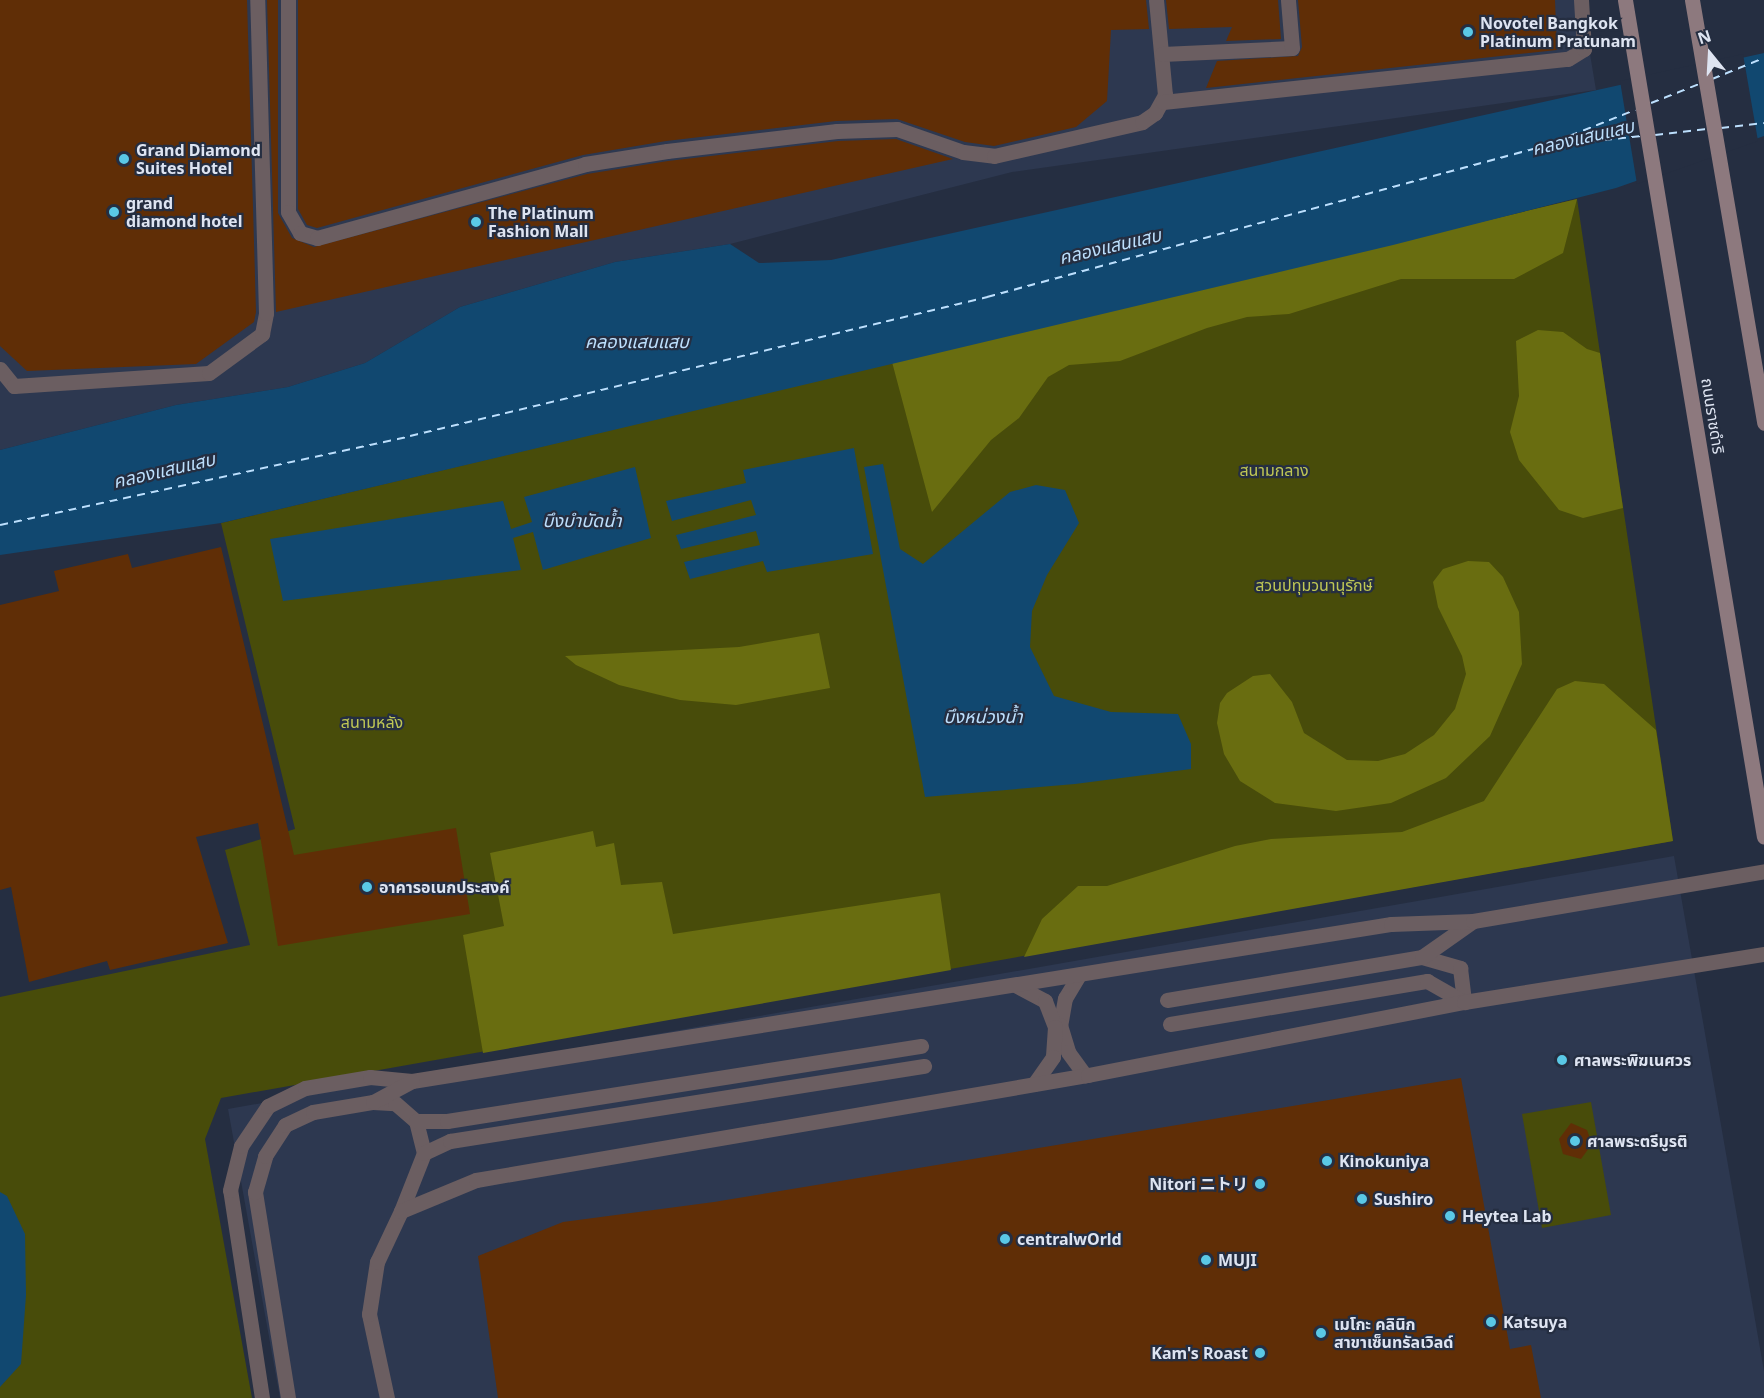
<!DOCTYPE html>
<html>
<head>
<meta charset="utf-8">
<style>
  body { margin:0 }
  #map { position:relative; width:1764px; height:1398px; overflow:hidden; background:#252e41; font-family:"Noto Sans","Noto Sans JP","Noto Sans Thai",sans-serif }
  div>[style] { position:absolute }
  .built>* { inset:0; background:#2d3850 }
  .green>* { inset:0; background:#484c0a }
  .forest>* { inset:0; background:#696d10 }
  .water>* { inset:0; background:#114870 }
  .pier>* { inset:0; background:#252e41 }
  .ferry>* { height:1.5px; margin-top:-0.75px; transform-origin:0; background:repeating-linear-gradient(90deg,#bcdffd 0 8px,transparent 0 14px) }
  .building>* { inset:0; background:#602e06 }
  .service>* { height:15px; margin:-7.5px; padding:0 7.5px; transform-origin:7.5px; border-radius:7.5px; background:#6b5e61 }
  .secondary>* { height:15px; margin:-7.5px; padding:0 7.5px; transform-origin:7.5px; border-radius:7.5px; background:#8d797e }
  .dots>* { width:16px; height:16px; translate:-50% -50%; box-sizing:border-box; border:3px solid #252e41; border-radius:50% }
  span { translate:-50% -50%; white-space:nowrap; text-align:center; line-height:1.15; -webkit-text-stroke:4.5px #252e41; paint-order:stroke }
  .poi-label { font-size:16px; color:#dee4f1; font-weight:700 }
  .left { translate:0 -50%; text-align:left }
  .right { translate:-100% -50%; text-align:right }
  .street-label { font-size:16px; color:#dee4f1 }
  .park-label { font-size:16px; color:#bfc754 }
  .water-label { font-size:18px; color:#bcdffd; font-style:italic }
  .north { position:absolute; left:1680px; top:24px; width:60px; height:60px; -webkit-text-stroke:4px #252e41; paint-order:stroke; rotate:342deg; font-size:16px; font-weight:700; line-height:24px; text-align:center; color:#dee4f1 }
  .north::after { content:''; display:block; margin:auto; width:21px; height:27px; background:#dee4f1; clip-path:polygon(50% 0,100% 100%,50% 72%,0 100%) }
</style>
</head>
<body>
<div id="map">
  <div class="built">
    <div style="clip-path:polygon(0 0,1581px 0,1596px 90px,1012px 172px,730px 244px,615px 262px,460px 307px,365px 363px,288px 387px,176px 405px,0 450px)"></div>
    <div style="clip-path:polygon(1674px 856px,1764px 1371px,1764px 1398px,280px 1398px,228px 1109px)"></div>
  </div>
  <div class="green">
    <div style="clip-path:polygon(1577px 199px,1673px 841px,221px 1098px,205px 1139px,252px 1398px,0 1398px,0 997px,250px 945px,225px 850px,295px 829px,221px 523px)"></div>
    <div style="clip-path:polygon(1591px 1102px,1611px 1215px,1542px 1228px,1522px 1114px)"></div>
  </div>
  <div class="forest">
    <div style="clip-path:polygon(1577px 199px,1563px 253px,1514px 279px,1401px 279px,1289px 314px,1247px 317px,1207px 328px,1120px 361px,1069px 365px,1048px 377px,1019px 418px,991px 440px,932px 512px,892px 362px)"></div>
    <div style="clip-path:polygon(1538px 330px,1563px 332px,1587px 349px,1600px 353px,1623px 508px,1583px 518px,1559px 510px,1519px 460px,1510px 432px,1519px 396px,1516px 341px)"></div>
    <div style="clip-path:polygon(1468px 561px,1489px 562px,1503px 577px,1519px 612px,1522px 664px,1490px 736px,1446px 778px,1391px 803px,1336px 811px,1275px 803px,1240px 781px,1224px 754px,1217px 723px,1220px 703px,1227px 693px,1253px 676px,1270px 674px,1292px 702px,1304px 733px,1347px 760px,1378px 761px,1405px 754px,1434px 735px,1455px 709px,1466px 674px,1462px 656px,1438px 607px,1433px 582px,1443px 569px)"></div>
    <div style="clip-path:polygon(819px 633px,830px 688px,736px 705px,680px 700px,619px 685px,576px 665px,565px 656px,739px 647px)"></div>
    <div style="clip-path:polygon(1575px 681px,1604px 684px,1656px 730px,1673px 841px,1024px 957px,1042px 919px,1078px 886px,1107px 886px,1235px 846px,1271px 839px,1402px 832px,1484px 801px,1557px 689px)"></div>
    <div style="clip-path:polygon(593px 831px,596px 847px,614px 843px,621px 885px,662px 882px,673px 934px,940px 893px,951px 970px,483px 1053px,463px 935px,504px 926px,490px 853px)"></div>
  </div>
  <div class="water">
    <div style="clip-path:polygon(1764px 53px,1764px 136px,1616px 188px,1393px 245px,221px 523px,0 555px,0 450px,176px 405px,288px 387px,365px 363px,460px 307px,615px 262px,730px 244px,759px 263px,831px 260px)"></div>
    <div style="clip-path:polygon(854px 448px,873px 554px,767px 572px,763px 561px,690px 579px,684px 562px,760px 545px,756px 531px,681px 549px,676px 535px,756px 515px,751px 500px,672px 521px,666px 501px,746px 483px,743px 470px)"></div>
    <div style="clip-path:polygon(883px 464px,900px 549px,923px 564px,1010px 492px,1036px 485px,1065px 490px,1079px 523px,1047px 575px,1032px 611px,1030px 647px,1054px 696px,1111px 712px,1178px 714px,1191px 744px,1191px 769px,1075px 784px,925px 797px,864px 467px)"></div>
    <div style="clip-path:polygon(635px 467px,651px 538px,543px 570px,533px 532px,513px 538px,521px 570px,283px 601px,270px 539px,503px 501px,511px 529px,532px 522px,524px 497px)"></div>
    <div style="clip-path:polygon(0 1192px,7px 1196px,25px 1234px,26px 1295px,21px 1364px,0 1387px)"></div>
  </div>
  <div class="pier">
    <div style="clip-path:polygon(1743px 54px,1758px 141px,1637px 184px,1620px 81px)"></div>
  </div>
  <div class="ferry">
    <div style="left:1712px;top:79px;width:56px;rotate:-22deg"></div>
    <div style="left:1651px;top:103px;width:52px;rotate:-21.6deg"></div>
    <div style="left:1721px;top:128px;width:43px;rotate:-6.6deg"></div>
    <div style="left:1655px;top:135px;width:52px;rotate:-6.6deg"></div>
    <div style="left:1548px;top:146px;width:94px;rotate:-6.1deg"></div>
    <div style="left:0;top:525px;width:420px;rotate:-12.2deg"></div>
    <div style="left:410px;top:436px;width:594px;rotate:-13.54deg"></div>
    <div style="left:987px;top:297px;width:577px;rotate:-15.17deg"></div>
    <div style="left:1544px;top:146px;width:98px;rotate:-21.6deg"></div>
  </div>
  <div class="building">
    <div style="clip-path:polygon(0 0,247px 0,256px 312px,254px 322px,196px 364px,27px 371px,0 346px)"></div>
    <div style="clip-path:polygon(267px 0,278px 0,278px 213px,292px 238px,314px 247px,587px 174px,668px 161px,838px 141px,896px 139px,953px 159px,276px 312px)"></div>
    <div style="clip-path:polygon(298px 0,1146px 0,1149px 29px,1111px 30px,1107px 101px,1076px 127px,994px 146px,965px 142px,897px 119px,836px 121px,666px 141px,583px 155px,317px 228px,307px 225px,298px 209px)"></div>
    <div style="clip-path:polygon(1166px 0,1278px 0,1281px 39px,1226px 41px,1232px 27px,1169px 29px)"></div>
    <div style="clip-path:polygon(1298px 0,1555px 0,1557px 50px,1206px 88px,1217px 61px,1298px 56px,1302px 47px)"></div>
    <div style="clip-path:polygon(221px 547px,294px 855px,456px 828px,470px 914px,278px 946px,258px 823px,196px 837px,228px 943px,110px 970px,107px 961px,29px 982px,11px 887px,0 890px,0 605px,59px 591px,54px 571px,128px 554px,132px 568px)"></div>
    <div style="clip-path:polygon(1461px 1078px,1510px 1349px,1531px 1345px,1541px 1398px,498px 1398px,478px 1256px,563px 1222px,714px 1202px)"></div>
    <div style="clip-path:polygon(1571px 1123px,1587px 1130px,1592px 1144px,1581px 1159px,1563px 1154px,1559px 1139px)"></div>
  </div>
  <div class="service">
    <div style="left:288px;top:0;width:212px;rotate:90deg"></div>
    <div style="left:288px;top:212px;width:24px;rotate:60deg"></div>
    <div style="left:300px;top:233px;width:18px;rotate:16deg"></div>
    <div style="left:317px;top:238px;width:278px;rotate:-15.4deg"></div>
    <div style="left:585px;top:164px;width:83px;rotate:-9deg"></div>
    <div style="left:667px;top:151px;width:171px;rotate:-6.7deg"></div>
    <div style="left:837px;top:131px;width:60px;rotate:-1.9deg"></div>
    <div style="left:897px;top:129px;width:70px;rotate:19.2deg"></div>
    <div style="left:963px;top:152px;width:31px;rotate:7deg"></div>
    <div style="left:994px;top:156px;width:152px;rotate:-12.9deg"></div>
    <div style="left:1142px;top:122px;width:16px;rotate:-35deg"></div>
    <div style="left:1155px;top:113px;width:21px;rotate:-61deg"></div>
    <div style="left:1165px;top:95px;width:95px;rotate:-95.4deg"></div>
    <div style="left:1162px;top:54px;width:130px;rotate:-2.6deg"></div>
    <div style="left:1292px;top:48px;width:48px;rotate:-94.8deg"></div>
    <div style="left:1163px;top:102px;width:407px;rotate:-6.1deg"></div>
    <div style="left:1568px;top:59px;width:19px;rotate:-32deg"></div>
    <div style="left:1584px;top:49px;width:49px;rotate:-93.5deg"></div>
    <div style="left:0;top:369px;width:22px;rotate:51deg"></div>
    <div style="left:14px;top:386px;width:195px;rotate:-3.8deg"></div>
    <div style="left:209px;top:373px;width:66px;rotate:-36.3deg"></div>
    <div style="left:262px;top:334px;width:21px;rotate:-79deg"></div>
    <div style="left:266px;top:313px;width:313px;rotate:-91.6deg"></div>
    <div style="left:1422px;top:957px;width:40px;rotate:16deg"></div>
    <div style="left:1460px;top:968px;width:34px;rotate:83deg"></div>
    <div style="left:1079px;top:975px;width:27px;rotate:121deg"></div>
    <div style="left:1065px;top:998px;width:27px;rotate:100deg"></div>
    <div style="left:1060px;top:1025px;width:28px;rotate:73deg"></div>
    <div style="left:1068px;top:1052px;width:29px;rotate:54deg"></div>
    <div style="left:1015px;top:985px;width:34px;rotate:28deg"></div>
    <div style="left:1045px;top:1001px;width:28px;rotate:69deg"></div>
    <div style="left:1055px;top:1027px;width:30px;rotate:94deg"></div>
    <div style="left:1053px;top:1057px;width:33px;rotate:125deg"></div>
    <div style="left:1167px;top:1000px;width:259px;rotate:-9.6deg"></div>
    <div style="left:1422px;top:957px;width:62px;rotate:-35.2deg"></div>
    <div style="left:1170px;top:1024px;width:261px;rotate:-9.5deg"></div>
    <div style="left:1427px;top:981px;width:43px;rotate:29.6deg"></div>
    <div style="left:373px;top:1102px;width:22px;rotate:3deg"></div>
    <div style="left:395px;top:1103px;width:28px;rotate:41deg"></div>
    <div style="left:416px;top:1121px;width:33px;rotate:76deg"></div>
    <div style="left:424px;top:1153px;width:62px;rotate:111.6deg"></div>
    <div style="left:416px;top:1121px;width:31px"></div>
    <div style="left:447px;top:1121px;width:480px;rotate:-9deg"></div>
    <div style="left:424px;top:1153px;width:29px;rotate:-25deg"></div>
    <div style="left:450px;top:1141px;width:480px;rotate:-9deg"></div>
    <div style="left:262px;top:1398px;width:210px;rotate:-98.7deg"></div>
    <div style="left:230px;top:1190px;width:45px;rotate:-76deg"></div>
    <div style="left:241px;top:1146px;width:48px;rotate:-56deg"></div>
    <div style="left:268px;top:1106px;width:41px;rotate:-25.9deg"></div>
    <div style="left:305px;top:1088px;width:66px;rotate:-9.6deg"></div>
    <div style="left:370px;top:1077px;width:42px;rotate:5.4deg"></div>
    <div style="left:412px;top:1081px;width:992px;rotate:-9.11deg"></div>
    <div style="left:1391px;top:924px;width:82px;rotate:-2.1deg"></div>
    <div style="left:1473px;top:921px;width:295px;rotate:-9.7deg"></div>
    <div style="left:288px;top:1398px;width:209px;rotate:-99.1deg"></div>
    <div style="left:255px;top:1192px;width:37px;rotate:-74deg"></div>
    <div style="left:265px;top:1156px;width:37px;rotate:-57deg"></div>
    <div style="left:285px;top:1125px;width:31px;rotate:-25deg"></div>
    <div style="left:313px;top:1112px;width:61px;rotate:-9.5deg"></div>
    <div style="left:373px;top:1102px;width:44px;rotate:-28.3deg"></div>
    <div style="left:387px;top:1398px;width:86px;rotate:-102.1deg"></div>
    <div style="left:369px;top:1314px;width:53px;rotate:-81.3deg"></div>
    <div style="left:377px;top:1262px;width:56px;rotate:-64.8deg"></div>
    <div style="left:401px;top:1211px;width:81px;rotate:-22.5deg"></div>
    <div style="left:476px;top:1180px;width:621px;rotate:-9.74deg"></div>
    <div style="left:1088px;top:1075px;width:383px;rotate:-11deg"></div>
    <div style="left:1464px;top:1002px;width:304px;rotate:-9.1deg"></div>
  </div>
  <div class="secondary">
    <div style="left:1625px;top:0;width:848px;rotate:80.57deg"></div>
    <div style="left:1692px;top:0;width:429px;rotate:80.3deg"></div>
  </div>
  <div class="dots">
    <div style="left:1468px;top:32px;background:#5ac8e6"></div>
    <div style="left:124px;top:159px;background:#5ac8e6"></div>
    <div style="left:114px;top:212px;background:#5ac8e6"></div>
    <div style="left:476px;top:222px;background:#5ac8e6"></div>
    <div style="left:367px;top:887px;background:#5ac8e6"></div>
    <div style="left:1562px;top:1060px;background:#5ac8e6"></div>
    <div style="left:1575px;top:1141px;background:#5ac8e6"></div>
    <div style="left:1327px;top:1161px;background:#5ac8e6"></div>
    <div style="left:1260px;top:1184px;background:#5ac8e6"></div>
    <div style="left:1362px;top:1199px;background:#5ac8e6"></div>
    <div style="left:1450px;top:1216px;background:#5ac8e6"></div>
    <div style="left:1005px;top:1239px;background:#5ac8e6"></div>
    <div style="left:1206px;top:1260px;background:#5ac8e6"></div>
    <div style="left:1491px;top:1322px;background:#5ac8e6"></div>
    <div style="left:1321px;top:1333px;background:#5ac8e6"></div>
    <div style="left:1260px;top:1353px;background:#5ac8e6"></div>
  </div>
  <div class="poi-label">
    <span class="left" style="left:1480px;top:32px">Novotel Bangkok<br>Platinum Pratunam</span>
    <span class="left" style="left:136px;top:159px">Grand Diamond<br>Suites Hotel</span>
    <span class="left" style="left:126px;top:212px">grand<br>diamond hotel</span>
    <span class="left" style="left:488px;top:222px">The Platinum<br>Fashion Mall</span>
    <span class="left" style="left:379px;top:887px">อาคารอเนกประสงค์</span>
    <span class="left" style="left:1574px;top:1060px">ศาลพระพิฆเนศวร</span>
    <span class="left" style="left:1587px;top:1141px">ศาลพระตรีมูรติ</span>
    <span class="left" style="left:1339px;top:1161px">Kinokuniya</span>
    <span class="right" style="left:1248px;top:1184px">Nitori ニトリ</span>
    <span class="left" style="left:1374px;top:1199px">Sushiro</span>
    <span class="left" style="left:1462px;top:1216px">Heytea Lab</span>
    <span class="left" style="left:1017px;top:1239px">centralwOrld</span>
    <span class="left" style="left:1218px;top:1260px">MUJI</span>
    <span class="left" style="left:1503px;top:1322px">Katsuya</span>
    <span class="left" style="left:1334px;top:1333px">เมโกะ คลินิก<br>สาขาเซ็นทรัลเวิลด์</span>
    <span class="right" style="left:1248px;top:1353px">Kam's Roast</span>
  </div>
  <div class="street-label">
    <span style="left:1713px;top:416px;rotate:81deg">ถนนราชดำริ</span>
  </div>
  <div class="park-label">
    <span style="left:1274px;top:470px">สนามกลาง</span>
    <span style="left:1314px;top:585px">สวนปทุมวนานุรักษ์</span>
    <span style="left:372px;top:722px">สนามหลัง</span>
  </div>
  <div class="water-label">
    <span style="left:1583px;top:137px;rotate:-13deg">คลองแสนแสบ</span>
    <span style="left:1110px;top:246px;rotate:-13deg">คลองแสนแสบ</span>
    <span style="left:637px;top:341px">คลองแสนแสบ</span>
    <span style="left:164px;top:470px;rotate:-13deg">คลองแสนแสบ</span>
    <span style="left:582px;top:520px">บึงบำบัดน้ำ</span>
    <span style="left:983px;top:716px">บึงหน่วงน้ำ</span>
  </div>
  <div class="north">N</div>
</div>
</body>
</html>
